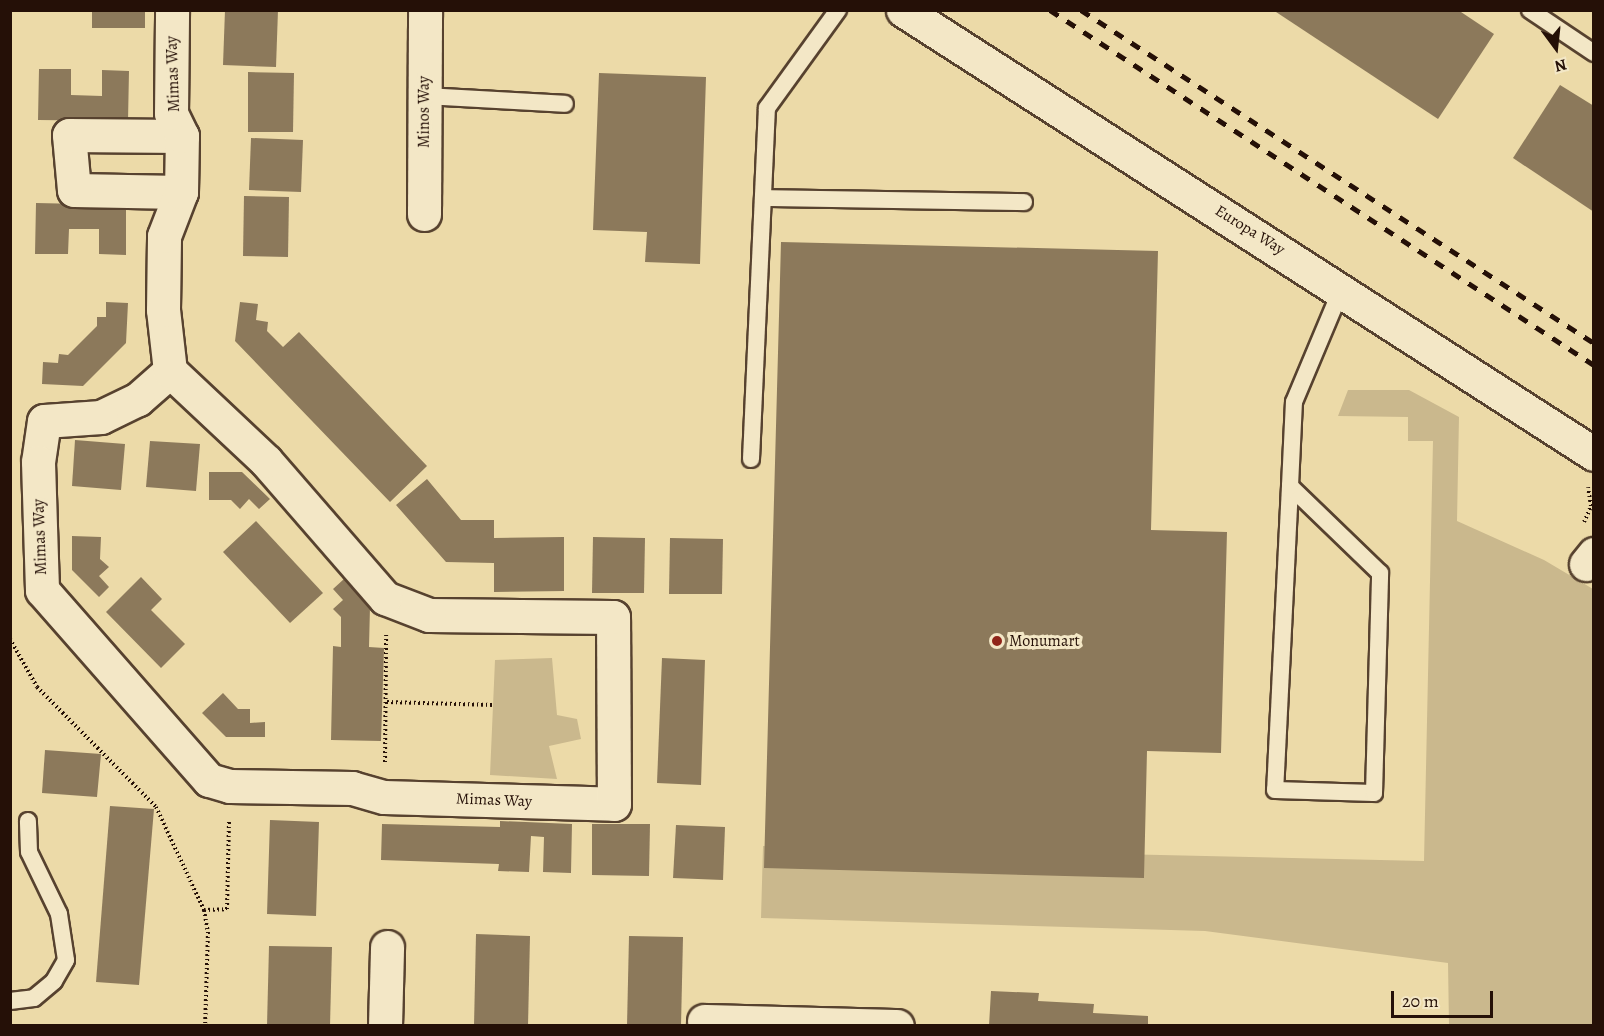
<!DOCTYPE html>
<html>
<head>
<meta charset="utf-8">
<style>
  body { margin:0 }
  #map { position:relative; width:1604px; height:1036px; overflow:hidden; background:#ecdaa8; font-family:Alegreya,serif }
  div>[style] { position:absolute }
  .green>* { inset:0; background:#cab88d }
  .building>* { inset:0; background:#8c795b }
  .path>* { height:4px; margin-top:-2px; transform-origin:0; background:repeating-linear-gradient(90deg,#251007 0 1.5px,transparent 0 4.5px) }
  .roads { filter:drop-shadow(2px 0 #57422f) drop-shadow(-2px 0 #57422f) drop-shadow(0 2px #57422f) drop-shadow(0 -2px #57422f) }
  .lane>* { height:16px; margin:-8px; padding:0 8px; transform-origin:8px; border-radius:8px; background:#f3e7c6 }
  .street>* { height:33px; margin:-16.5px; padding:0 16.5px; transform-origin:16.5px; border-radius:16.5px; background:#f3e7c6 }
  .rail>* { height:4.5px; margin-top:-2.25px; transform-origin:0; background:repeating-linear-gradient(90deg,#251007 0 10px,transparent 0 20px) }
  .dots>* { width:16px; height:16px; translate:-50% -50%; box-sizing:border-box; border:3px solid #f3e7c6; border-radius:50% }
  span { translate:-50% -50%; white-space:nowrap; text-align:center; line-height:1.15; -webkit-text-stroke:6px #f3e7c6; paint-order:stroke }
  .street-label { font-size:16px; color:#251007 }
  .poi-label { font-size:16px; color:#251007 }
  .left { translate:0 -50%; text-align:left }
  .frame { position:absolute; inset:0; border:12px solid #251007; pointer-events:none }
  .north { position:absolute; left:1526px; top:18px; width:60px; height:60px; -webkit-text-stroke:4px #f3e7c6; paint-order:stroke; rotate:165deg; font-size:16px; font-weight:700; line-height:24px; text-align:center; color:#251007 }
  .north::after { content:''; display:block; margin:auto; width:21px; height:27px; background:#251007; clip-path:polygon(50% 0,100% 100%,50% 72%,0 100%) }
  .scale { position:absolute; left:1391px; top:991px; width:102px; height:27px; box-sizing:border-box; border:3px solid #251007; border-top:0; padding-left:8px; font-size:18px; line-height:21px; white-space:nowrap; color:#251007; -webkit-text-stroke:4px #f3e7c6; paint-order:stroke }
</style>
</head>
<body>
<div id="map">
  <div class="green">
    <div style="clip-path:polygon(1348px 390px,1409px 390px,1459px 417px,1457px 521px,1544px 560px,1593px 589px,1593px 1025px,1449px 1025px,1448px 963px,1205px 931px,761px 918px,763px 846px,1424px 861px,1433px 441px,1408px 441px,1408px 417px,1338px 416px)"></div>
    <div style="clip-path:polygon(552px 658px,557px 715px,577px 719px,581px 739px,549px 746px,557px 779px,490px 775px,495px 660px)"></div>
  </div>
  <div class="building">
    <div style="clip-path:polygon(92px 10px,145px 10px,145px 28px,92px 28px)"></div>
    <div style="clip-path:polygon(225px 10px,278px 10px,276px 67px,223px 65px)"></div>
    <div style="clip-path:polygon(1273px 10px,1458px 10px,1494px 34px,1438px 119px)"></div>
    <div style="clip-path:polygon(39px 69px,71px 69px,71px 95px,102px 96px,102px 70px,129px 71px,128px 121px,38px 120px)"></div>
    <div style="clip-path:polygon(248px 72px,294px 73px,293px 132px,248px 132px)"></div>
    <div style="clip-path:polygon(599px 73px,706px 77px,700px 264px,645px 262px,647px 232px,593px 230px)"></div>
    <div style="clip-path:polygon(1560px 85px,1594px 106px,1594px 212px,1513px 158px)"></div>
    <div style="clip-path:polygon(251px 138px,303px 140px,301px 192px,249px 190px)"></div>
    <div style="clip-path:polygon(244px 196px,289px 197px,288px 257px,243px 256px)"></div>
    <div style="clip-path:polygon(36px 203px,126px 205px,126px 255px,99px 254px,99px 229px,69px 229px,68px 254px,35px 254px)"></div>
    <div style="clip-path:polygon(781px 242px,1158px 251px,1151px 530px,1227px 532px,1221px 753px,1147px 751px,1144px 878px,764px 868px)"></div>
    <div style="clip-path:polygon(106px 302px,128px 303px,126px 343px,83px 386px,42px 384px,43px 362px,58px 363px,59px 354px,68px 355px,97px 326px,97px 317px,106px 317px)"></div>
    <div style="clip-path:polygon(240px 302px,258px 304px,256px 320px,268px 322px,267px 331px,283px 347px,299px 332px,427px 466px,390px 502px,235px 341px)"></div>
    <div style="clip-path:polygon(75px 440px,125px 444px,121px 490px,72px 486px)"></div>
    <div style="clip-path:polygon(150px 441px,200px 444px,196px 491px,146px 487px)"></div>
    <div style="clip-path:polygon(209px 472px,242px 472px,270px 499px,259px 509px,249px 499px,240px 509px,231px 500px,209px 500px)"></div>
    <div style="clip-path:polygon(427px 479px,461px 520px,494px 520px,494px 538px,564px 537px,564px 591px,494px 592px,494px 563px,446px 562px,396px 505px)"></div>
    <div style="clip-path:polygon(256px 521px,323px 593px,290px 623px,223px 552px)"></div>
    <div style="clip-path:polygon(72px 536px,101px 537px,100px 559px,109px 567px,99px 576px,109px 587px,99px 597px,72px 570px)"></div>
    <div style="clip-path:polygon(593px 537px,645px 538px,644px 593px,592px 593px)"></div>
    <div style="clip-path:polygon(670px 538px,723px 539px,722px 594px,669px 594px)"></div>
    <div style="clip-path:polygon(141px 577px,162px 599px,151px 610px,185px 644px,161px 668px,106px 612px)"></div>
    <div style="clip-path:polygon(344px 579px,370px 607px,369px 647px,384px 648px,381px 741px,331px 740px,333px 646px,341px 647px,341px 617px,333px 609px,343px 600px,333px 589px)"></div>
    <div style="clip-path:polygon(662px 658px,705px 660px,701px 785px,657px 783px)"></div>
    <div style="clip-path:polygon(223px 693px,238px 709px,250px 709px,250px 723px,265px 722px,265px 737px,226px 737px,202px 713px)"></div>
    <div style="clip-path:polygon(45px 750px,101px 754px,97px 797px,42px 793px)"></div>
    <div style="clip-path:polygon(110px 806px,154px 809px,139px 985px,96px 982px)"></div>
    <div style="clip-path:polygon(270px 820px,319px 822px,316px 916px,267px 914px)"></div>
    <div style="clip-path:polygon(500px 821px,572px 824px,571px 873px,543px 872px,544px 837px,531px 836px,529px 872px,498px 871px,499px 864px,381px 860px,382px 824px,500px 827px)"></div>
    <div style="clip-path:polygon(592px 824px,650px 824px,649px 876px,592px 875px)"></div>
    <div style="clip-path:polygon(676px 825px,725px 827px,723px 880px,673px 878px)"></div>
    <div style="clip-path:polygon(476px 934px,530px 936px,528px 1026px,474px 1026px)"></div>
    <div style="clip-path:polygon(629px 936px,683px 937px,681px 1026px,627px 1026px)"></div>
    <div style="clip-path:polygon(269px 946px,332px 947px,330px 1026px,267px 1026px)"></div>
    <div style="clip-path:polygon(991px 991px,1039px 993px,1038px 1001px,1094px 1004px,1093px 1013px,1148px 1016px,1148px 1026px,989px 1026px)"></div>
  </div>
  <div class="path">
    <div style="left:1584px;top:522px;width:17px;rotate:-66deg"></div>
    <div style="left:1591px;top:506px;width:19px;rotate:-99deg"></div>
    <div style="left:10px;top:639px;width:55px;rotate:60.6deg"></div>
    <div style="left:37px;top:687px;width:169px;rotate:45.2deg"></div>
    <div style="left:156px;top:807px;width:114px;rotate:65deg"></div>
    <div style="left:204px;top:910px;width:22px;rotate:80deg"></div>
    <div style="left:208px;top:932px;width:94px;rotate:91.8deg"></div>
    <div style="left:387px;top:702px;width:106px;rotate:1.6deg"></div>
    <div style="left:385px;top:762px;width:127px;rotate:-89.5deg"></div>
    <div style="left:204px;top:910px;width:23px;rotate:-2deg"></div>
    <div style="left:227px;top:909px;width:89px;rotate:-88.7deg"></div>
  </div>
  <div class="roads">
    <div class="lane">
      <div style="left:1530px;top:10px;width:77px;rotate:33.9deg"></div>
      <div style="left:424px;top:96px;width:141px;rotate:3.2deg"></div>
      <div style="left:763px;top:198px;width:261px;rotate:0.9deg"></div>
      <div style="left:751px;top:459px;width:351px;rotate:-87.4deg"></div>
      <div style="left:767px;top:108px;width:121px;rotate:-54.1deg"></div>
      <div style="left:1290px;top:486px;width:304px;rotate:92.8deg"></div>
      <div style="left:1275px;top:790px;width:99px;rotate:1.7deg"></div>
      <div style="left:1374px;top:793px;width:220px;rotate:-88.4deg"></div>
      <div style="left:1380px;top:573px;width:125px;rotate:-136deg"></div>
      <div style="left:1290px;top:486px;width:84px;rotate:-87.3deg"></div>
      <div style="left:1294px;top:402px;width:121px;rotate:-67.2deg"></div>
      <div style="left:10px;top:1001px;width:24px;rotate:-7deg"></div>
      <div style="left:34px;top:998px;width:26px;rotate:-40deg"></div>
      <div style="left:54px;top:981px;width:24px;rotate:-60deg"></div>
      <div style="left:66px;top:960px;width:47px;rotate:-98.7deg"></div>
      <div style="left:59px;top:914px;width:69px;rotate:-115.8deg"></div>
      <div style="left:29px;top:852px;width:31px;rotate:-92deg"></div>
    </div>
    <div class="street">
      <div style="left:903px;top:10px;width:821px;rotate:32.72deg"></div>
      <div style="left:181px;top:192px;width:107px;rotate:-178.9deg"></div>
      <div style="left:74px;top:190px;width:55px;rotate:-95.2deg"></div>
      <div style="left:69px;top:135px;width:113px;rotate:0.5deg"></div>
      <div style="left:424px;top:214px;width:204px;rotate:-89.7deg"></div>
      <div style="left:170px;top:371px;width:43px;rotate:138.8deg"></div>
      <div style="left:138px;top:399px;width:41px;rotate:154.1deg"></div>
      <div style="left:101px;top:417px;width:57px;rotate:176deg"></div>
      <div style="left:44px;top:421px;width:41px;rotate:98.3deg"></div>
      <div style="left:38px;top:462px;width:128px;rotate:88.2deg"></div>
      <div style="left:42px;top:590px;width:253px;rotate:48.7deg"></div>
      <div style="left:209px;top:780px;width:22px;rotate:16deg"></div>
      <div style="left:230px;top:786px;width:122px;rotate:0.9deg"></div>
      <div style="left:352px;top:788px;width:33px;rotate:16deg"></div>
      <div style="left:384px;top:797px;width:230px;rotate:1.7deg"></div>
      <div style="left:614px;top:804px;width:187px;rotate:-90.3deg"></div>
      <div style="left:613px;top:617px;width:184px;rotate:-179.4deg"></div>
      <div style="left:429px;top:615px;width:47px;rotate:-158.9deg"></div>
      <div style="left:385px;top:598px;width:181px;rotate:-131deg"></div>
      <div style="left:266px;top:461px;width:132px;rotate:-136.8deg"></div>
      <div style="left:170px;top:371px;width:61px;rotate:-96.5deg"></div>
      <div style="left:163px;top:310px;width:74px;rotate:-89.2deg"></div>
      <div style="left:164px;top:236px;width:47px;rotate:-68.9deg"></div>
      <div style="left:181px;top:192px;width:56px;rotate:-89deg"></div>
      <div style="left:182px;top:136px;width:25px;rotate:-116deg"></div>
      <div style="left:171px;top:113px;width:103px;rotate:-89.4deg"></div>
      <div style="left:1586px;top:564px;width:13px;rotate:-51deg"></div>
      <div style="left:704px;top:1021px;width:193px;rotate:1.5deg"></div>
      <div style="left:385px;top:1026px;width:79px;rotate:-88.5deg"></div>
    </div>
  </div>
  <div class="rail">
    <div style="left:1050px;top:10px;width:650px;rotate:33.13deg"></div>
    <div style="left:1081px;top:10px;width:612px;rotate:32.99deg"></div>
  </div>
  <div class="dots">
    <div style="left:997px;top:641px;background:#8f2418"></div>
  </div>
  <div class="street-label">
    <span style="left:173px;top:74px;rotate:-92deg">Mimas Way</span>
    <span style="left:424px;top:112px;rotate:-90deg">Minos Way</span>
    <span style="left:1250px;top:230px;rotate:32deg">Europa Way</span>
    <span style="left:40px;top:537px;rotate:-92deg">Mimas Way</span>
    <span style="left:494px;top:800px;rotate:2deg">Mimas Way</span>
  </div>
  <div class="poi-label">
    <span class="left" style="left:1009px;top:641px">Monumart</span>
  </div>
  <div class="frame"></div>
  <div class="north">N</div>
  <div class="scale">20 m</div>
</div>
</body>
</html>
